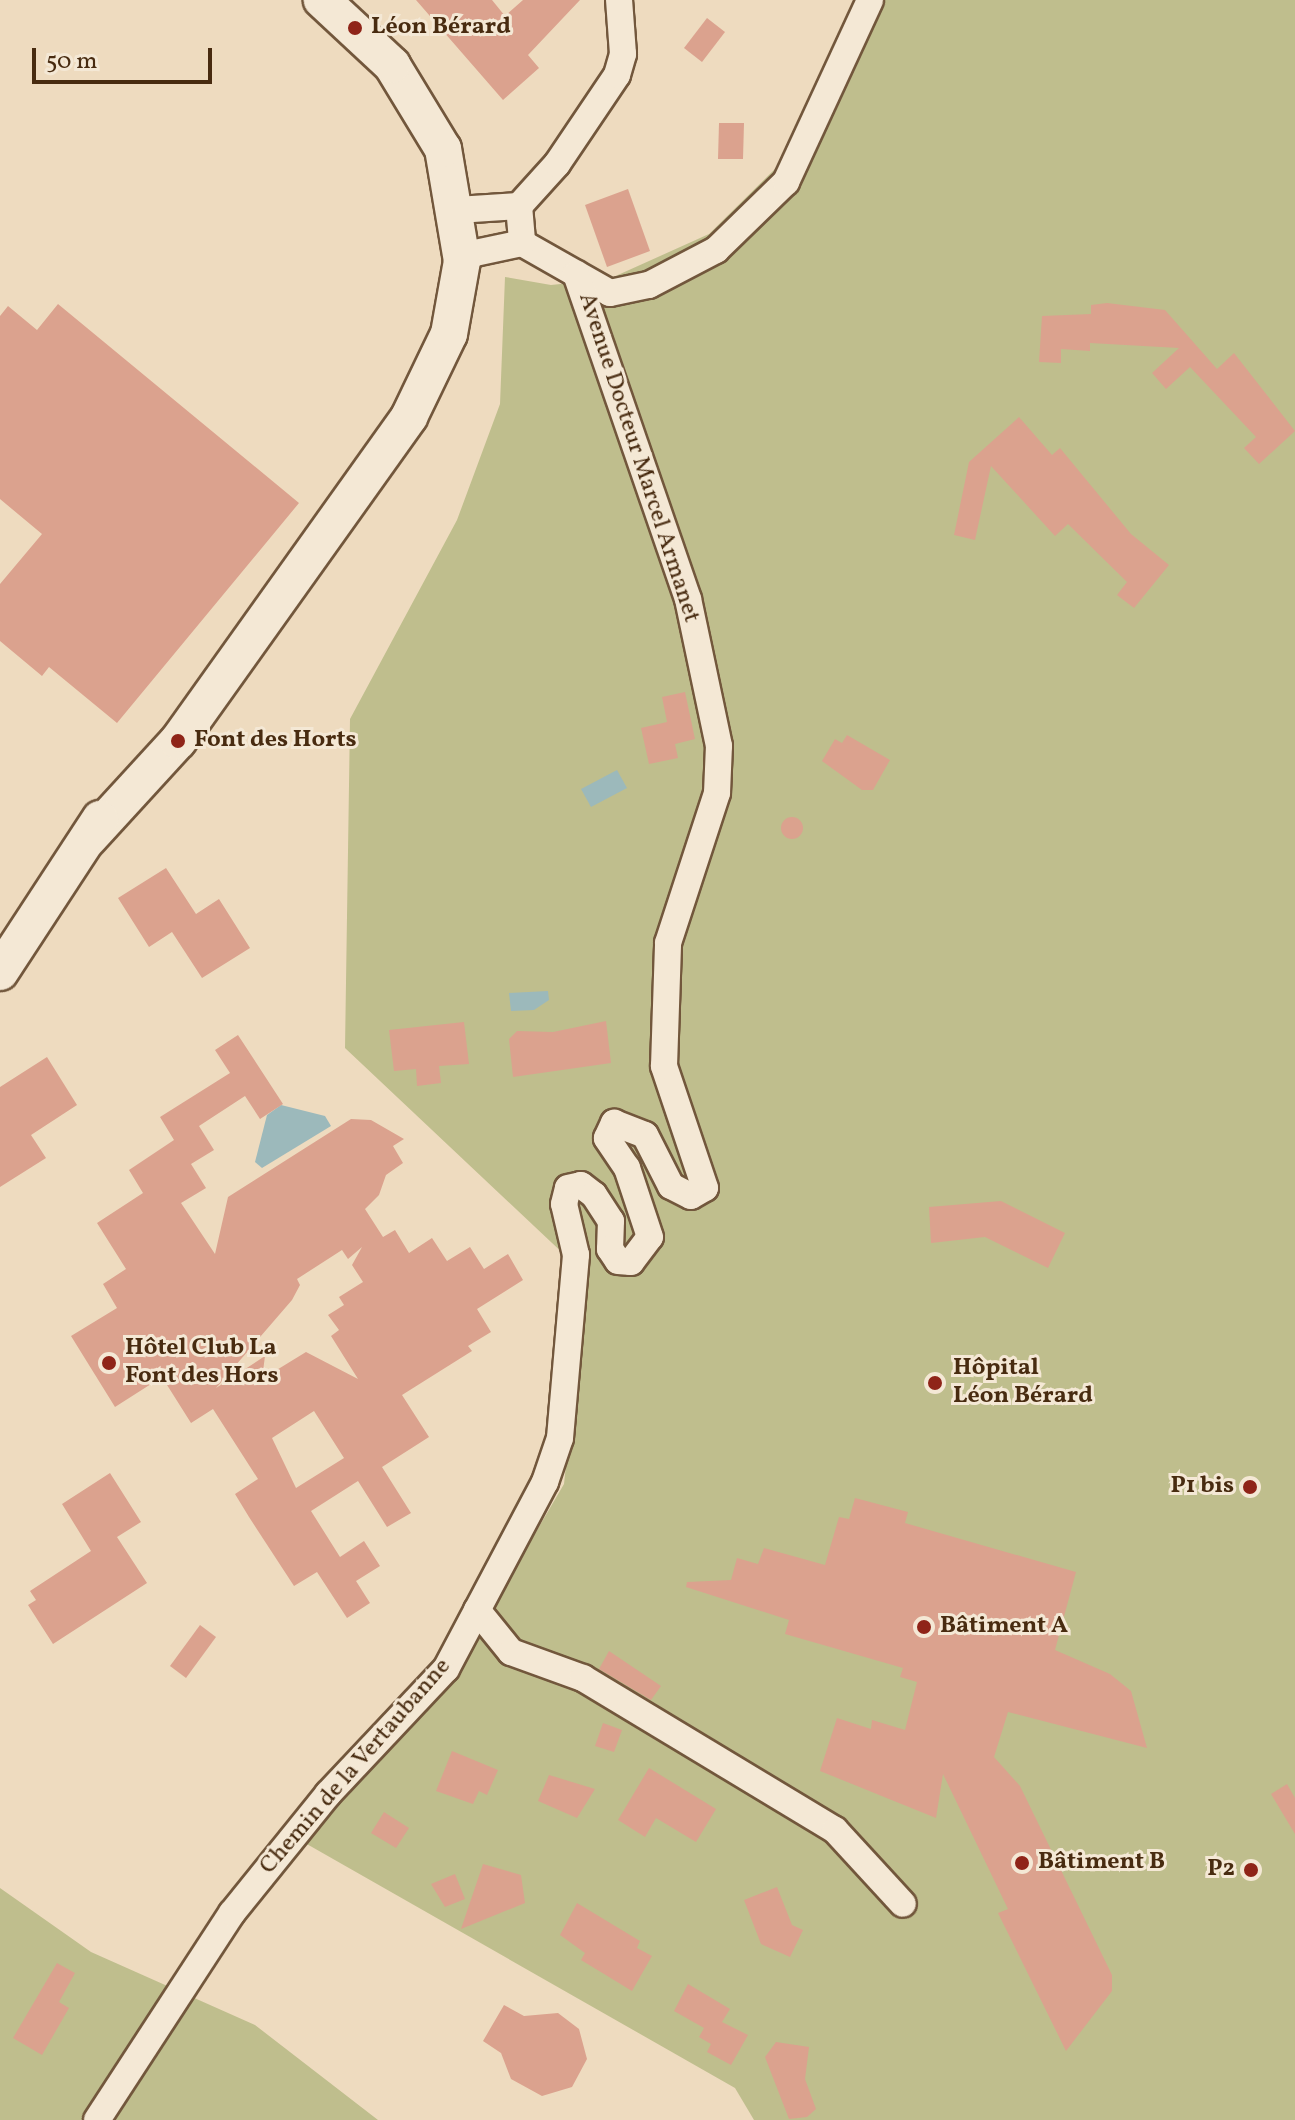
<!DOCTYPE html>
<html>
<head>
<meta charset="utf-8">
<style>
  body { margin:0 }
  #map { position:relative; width:1295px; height:2120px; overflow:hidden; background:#eedbbf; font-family:Vollkorn,serif }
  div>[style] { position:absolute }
  .green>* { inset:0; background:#bfbe8d }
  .water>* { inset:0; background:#9cb9bb }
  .building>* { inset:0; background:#dba28e }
  .round { border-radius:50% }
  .roads { filter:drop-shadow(2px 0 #72573c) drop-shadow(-2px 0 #72573c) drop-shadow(0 2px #72573c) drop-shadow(0 -2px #72573c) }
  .minor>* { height:26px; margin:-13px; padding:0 13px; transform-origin:13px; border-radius:13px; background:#f4e8d5 }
  .secondary>* { height:36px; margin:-18px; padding:0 18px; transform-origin:18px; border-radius:18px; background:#f4e8d5 }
  .dots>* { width:22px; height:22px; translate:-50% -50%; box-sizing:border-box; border:4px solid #f4e8d5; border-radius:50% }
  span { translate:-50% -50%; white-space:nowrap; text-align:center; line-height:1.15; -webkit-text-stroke:6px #f4e8d5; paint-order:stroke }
  .poi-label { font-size:24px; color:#482b10; font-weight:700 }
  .left { translate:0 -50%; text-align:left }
  .right { translate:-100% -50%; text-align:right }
  .street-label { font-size:24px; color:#482b10 }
  .scale { position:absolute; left:32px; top:48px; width:180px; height:36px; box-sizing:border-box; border:4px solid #482b10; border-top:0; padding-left:10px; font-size:24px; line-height:28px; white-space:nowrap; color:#482b10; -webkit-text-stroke:6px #f4e8d5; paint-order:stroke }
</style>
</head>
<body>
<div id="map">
  <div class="green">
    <div style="clip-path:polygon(855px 0,1295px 0,1295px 2120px,754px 2120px,735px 2088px,298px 1839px,453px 1674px,564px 1484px,586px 1275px,345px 1048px,350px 719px,457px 520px,500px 404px,505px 277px,551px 285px,609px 279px,709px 234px,778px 166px)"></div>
    <div style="clip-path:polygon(0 1888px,91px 1952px,255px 2025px,378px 2120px,0 2120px)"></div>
  </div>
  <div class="water">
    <div style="clip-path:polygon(617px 770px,627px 788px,591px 807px,581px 789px)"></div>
    <div style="clip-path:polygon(548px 991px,549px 1000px,534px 1010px,511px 1011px,509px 993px)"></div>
    <div style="clip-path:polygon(281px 1105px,325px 1116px,331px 1126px,262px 1168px,255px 1162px,267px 1115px)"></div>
  </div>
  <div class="building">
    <div style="clip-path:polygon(416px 0,492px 0,505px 16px,523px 0,580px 0,528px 55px,539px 68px,503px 100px)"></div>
    <div style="clip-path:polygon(707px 18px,725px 32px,702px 62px,684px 48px)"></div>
    <div style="clip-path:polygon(719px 123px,744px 123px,743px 159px,718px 159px)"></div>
    <div style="clip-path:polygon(628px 189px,650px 251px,607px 267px,585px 205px)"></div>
    <div style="clip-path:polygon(1107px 303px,1165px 310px,1217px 369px,1234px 353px,1295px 431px,1259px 464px,1244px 448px,1256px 437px,1190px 367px,1166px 389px,1152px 373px,1179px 348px,1090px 343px,1090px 351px,1061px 349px,1061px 363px,1039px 362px,1042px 316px,1091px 314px,1091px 305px)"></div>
    <div style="clip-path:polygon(58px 304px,299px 503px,117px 723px,49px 667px,42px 676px,0 641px,0 584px,42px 534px,0 499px,0 316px,8px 306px,37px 330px)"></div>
    <div style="clip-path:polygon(1019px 417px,1052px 455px,1060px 448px,1131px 534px,1169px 565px,1134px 608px,1117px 595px,1127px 582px,1068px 524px,1055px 536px,991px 466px,975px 540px,954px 535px,969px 462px)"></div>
    <div style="clip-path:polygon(685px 692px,695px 739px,675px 744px,678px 758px,649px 764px,641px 728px,667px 722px,662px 697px)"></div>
    <div style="clip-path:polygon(847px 735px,890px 760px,873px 790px,862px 790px,822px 761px,835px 739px,842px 743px)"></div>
    <div class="round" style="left:781px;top:817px;width:22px;height:22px"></div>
    <div style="clip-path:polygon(166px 868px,196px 914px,219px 899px,250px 948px,202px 978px,172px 932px,149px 947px,118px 898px)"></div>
    <div style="clip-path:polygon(606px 1021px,611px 1063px,513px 1077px,509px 1039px,517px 1031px,553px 1032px)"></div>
    <div style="clip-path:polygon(464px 1022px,469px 1064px,439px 1066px,441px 1083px,417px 1086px,416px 1069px,394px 1071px,389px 1030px)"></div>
    <div style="clip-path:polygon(evenodd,238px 1035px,283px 1104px,260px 1119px,245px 1096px,199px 1126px,214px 1150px,191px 1164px,206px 1188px,181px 1203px,215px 1254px,228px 1197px,351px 1119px,371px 1120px,404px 1139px,393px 1146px,403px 1163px,386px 1175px,379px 1195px,365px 1209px,383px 1237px,395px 1230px,409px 1253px,432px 1238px,447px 1261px,470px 1247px,484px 1269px,508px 1254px,523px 1280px,477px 1309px,491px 1332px,468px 1346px,472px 1351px,402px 1395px,429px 1437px,382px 1467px,411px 1513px,387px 1527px,358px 1481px,311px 1511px,340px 1557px,364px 1541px,380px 1566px,356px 1581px,370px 1603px,347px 1618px,317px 1572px,294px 1586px,249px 1517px,235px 1494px,258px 1479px,213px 1409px,191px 1423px,162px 1377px,115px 1407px,71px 1336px,117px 1308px,103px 1284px,126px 1269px,97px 1223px,143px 1193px,129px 1170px,174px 1140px,160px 1117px,230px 1073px,215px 1050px,238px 1035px,362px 1247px,352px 1265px,363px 1282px,339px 1297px,344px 1305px,328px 1315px,339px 1330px,331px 1336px,358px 1379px,306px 1352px,262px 1379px,265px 1356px,216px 1388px,292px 1300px,300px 1285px,297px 1279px,342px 1250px,348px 1259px,362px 1247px,238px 1035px,314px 1411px,344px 1458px,296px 1488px,272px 1438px,314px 1411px)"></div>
    <div style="clip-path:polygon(47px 1057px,77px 1105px,31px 1135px,46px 1158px,0 1187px,0 1087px)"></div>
    <div style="clip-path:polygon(1001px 1201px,1065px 1233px,1048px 1268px,985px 1237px,931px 1243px,929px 1207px)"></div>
    <div style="clip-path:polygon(110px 1473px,141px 1522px,117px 1537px,147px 1583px,53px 1644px,28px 1605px,36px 1600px,30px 1591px,91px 1551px,62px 1504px)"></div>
    <div style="clip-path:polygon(855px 1498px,908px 1512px,905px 1523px,1076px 1572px,1055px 1650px,1110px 1674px,1131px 1691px,1147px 1748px,1008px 1712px,994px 1757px,1020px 1786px,1112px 1975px,1112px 1991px,1066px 2051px,998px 1913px,1008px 1909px,943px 1774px,936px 1818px,820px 1771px,837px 1718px,871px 1729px,872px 1720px,905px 1730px,917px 1682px,900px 1677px,903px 1668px,785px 1634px,789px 1620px,686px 1587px,687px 1582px,731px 1580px,737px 1558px,758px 1564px,764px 1548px,825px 1565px,839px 1517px,849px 1519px)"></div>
    <div style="clip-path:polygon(200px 1625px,216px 1637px,186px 1678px,170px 1666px)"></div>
    <div style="clip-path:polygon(609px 1651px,661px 1686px,651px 1700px,599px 1669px)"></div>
    <div style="clip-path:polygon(603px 1723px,622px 1730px,614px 1752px,595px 1746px)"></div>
    <div style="clip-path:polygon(452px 1751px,498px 1770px,487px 1795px,479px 1791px,473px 1804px,436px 1791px)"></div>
    <div style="clip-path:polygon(649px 1768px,716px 1809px,696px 1842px,656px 1818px,645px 1837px,618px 1820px)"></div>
    <div style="clip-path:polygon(549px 1775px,595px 1789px,577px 1818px,538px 1801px)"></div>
    <div style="clip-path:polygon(1287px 1784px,1295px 1798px,1295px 1834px,1271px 1794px)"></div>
    <div style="clip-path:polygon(384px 1812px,409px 1828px,396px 1848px,371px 1833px)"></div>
    <div style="clip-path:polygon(483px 1864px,521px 1875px,525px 1903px,461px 1929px)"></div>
    <div style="clip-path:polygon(455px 1874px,465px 1899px,445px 1907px,431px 1884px)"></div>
    <div style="clip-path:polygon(777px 1887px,792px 1925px,803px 1930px,790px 1957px,761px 1944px,744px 1900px)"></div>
    <div style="clip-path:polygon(577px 1903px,640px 1941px,637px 1948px,652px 1956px,632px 1991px,581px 1960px,585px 1953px,560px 1935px)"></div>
    <div style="clip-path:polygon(57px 1963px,75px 1973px,59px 2002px,69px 2008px,42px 2055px,13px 2038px)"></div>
    <div style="clip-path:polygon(688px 1984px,730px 2009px,722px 2022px,748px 2035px,731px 2065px,707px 2052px,711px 2044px,699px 2037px,704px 2028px,674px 2011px)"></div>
    <div style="clip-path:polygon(504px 2005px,524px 2016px,558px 2013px,579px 2029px,587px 2059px,572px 2087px,542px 2096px,511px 2079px,501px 2053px,483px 2041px)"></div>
    <div style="clip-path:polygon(776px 2042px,809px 2047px,805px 2079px,816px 2109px,807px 2117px,789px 2119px,765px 2057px)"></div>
  </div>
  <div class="roads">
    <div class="minor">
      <div style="left:519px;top:206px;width:37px;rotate:85deg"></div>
      <div style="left:522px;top:243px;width:101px;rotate:29.6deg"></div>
      <div style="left:610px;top:293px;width:40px;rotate:-12deg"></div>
      <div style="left:649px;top:285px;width:76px;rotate:-27.6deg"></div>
      <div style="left:716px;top:250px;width:98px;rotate:-44.2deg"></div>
      <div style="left:786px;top:182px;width:200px;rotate:-65.2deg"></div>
      <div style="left:519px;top:206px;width:57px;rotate:-47.9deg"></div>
      <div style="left:557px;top:164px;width:107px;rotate:-56deg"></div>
      <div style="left:617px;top:75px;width:22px;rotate:-74deg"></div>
      <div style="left:623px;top:54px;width:54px;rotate:-94.2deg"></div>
      <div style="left:457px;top:210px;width:62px;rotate:-3.7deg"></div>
      <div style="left:461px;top:256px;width:62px;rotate:-12deg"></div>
      <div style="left:477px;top:1610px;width:54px;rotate:51deg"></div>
      <div style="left:511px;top:1652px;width:77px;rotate:19.9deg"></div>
      <div style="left:583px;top:1678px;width:294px;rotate:31.1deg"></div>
      <div style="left:835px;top:1830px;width:100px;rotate:47.4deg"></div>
      <div style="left:97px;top:2120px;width:247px;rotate:-56.9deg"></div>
      <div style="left:232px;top:1913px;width:153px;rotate:-51.1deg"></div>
      <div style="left:328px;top:1794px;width:172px;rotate:-46.7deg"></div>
      <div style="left:446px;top:1669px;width:212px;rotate:-62.1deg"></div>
      <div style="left:545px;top:1482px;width:46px;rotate:-71.2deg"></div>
      <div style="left:560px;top:1438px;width:184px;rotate:-85deg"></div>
      <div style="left:576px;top:1255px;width:52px;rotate:-103.2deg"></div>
      <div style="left:564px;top:1204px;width:16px;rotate:-76deg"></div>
      <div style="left:568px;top:1188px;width:13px;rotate:-13deg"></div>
      <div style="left:581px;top:1185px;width:16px;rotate:38deg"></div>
      <div style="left:594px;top:1195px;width:31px;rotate:57deg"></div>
      <div style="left:611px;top:1221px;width:28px;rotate:92deg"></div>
      <div style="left:610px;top:1249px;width:14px;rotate:56deg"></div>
      <div style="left:618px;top:1261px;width:13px;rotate:4deg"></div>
      <div style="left:631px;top:1262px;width:31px;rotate:-53deg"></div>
      <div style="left:650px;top:1237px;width:73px;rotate:-108.4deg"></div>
      <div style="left:627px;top:1168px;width:36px;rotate:-124deg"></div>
      <div style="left:607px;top:1138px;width:17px;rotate:-65deg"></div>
      <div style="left:614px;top:1123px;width:33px;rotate:21deg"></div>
      <div style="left:645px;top:1135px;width:57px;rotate:63deg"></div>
      <div style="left:671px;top:1186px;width:22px;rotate:27deg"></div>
      <div style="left:691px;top:1196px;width:16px;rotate:-30deg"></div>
      <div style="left:705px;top:1188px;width:129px;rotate:-108.6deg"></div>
      <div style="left:664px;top:1066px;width:123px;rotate:-88.1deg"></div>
      <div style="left:668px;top:943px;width:158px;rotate:-71.9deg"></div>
      <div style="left:717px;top:793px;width:47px;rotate:-87.6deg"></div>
      <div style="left:719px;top:746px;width:150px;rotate:-101.9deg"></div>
      <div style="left:688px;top:599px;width:344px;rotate:-109deg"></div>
    </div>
    <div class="secondary">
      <div style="left:89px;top:838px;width:132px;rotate:-47.5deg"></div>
      <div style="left:178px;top:741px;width:398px;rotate:-54.5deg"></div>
      <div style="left:409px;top:417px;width:92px;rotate:-64.3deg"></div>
      <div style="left:449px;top:334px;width:74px;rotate:-79.9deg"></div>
      <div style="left:462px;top:261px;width:114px;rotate:-99.6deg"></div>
      <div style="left:443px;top:149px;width:98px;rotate:-121.3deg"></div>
      <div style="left:392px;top:65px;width:96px;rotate:-137.1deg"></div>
      <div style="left:0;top:972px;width:183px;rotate:-56.8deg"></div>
    </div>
  </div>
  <div class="dots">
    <div style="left:355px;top:28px;background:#8f2418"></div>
    <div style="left:178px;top:741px;background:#8f2418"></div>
    <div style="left:109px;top:1363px;background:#8f2418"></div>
    <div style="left:935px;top:1383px;background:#8f2418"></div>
    <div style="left:1250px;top:1487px;background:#8f2418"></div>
    <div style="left:924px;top:1627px;background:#8f2418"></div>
    <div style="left:1022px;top:1863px;background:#8f2418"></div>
    <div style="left:1251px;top:1870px;background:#8f2418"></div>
  </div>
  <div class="poi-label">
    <span class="left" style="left:371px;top:28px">Léon Bérard</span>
    <span class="left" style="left:194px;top:741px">Font des Horts</span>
    <span class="left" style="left:125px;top:1363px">Hôtel Club La<br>Font des Hors</span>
    <span class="left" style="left:953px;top:1383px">Hôpital<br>Léon Bérard</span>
    <span class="right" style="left:1234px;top:1487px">P1 bis</span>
    <span class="left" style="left:940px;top:1627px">Bâtiment A</span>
    <span class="left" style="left:1038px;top:1863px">Bâtiment B</span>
    <span class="right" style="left:1235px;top:1870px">P2</span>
  </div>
  <div class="street-label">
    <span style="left:638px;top:458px;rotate:72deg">Avenue Docteur Marcel Armanet</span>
    <span style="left:356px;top:1767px;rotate:-49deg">Chemin de la Vertaubanne</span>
  </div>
  <div class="scale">50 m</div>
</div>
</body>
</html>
